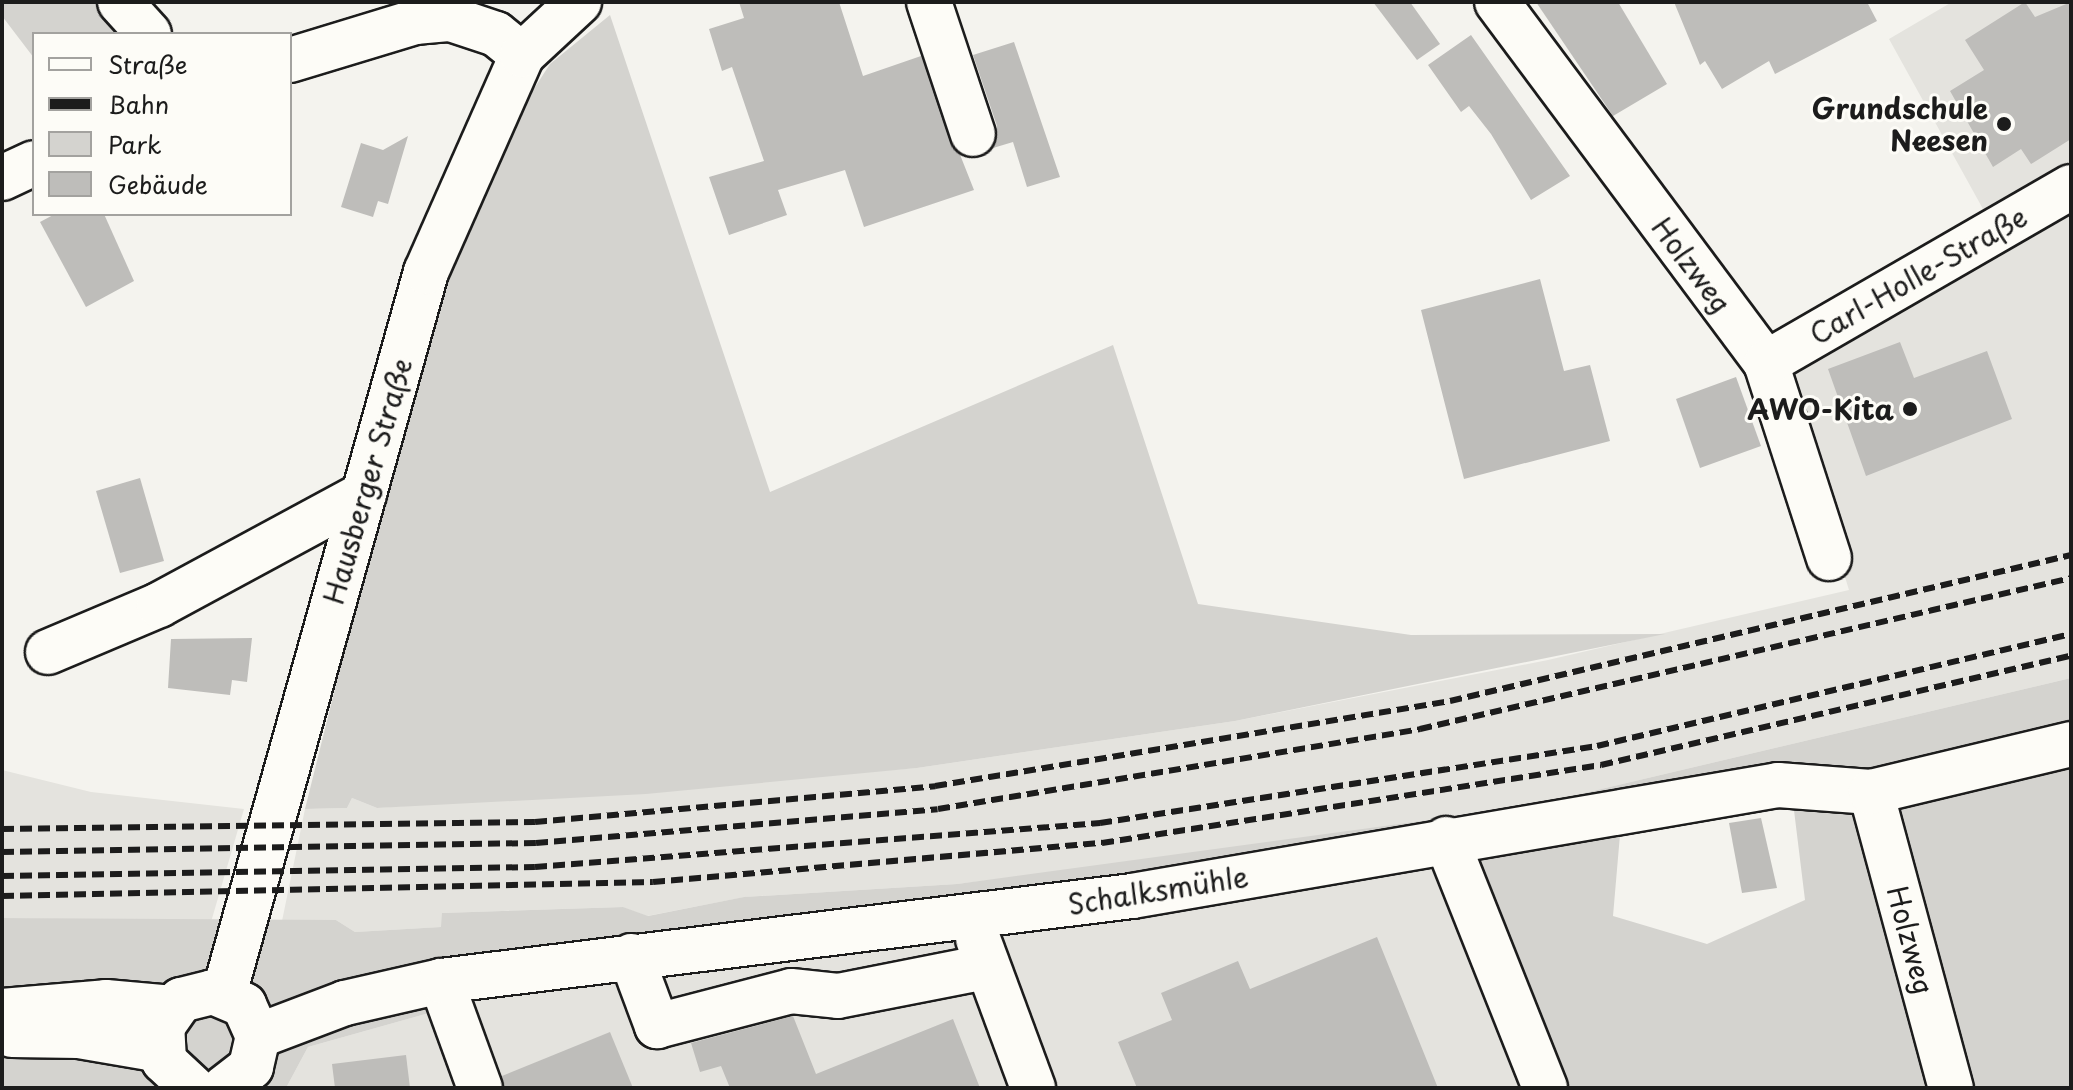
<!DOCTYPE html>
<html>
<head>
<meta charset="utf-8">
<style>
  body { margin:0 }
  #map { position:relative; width:2073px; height:1090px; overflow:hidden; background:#f4f3ee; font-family:"Playpen Sans",sans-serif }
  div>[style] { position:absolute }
  .built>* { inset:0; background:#e4e3de }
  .green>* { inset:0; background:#d4d3cf }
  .building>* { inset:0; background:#bebdba }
  .roads { filter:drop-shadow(2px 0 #1c1c1c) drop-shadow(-2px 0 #1c1c1c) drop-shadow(0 2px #1c1c1c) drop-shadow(0 -2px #1c1c1c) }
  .minor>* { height:44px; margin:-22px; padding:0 22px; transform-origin:22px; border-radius:22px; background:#fdfcf7 }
  .major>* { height:44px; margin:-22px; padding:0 22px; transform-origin:22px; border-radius:22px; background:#fdfcf7 }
  .rail>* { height:6px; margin-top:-3px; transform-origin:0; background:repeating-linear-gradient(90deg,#1c1c1c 0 12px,transparent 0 18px) }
  .dots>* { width:22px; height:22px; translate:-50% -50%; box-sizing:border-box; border:4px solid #fdfcf7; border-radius:50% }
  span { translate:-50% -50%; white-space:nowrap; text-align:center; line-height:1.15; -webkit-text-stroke:6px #fdfcf7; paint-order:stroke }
  .poi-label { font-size:28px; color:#1c1c1c; font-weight:700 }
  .right { translate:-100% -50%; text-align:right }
  .street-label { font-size:28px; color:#1c1c1c }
  .frame { position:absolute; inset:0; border:4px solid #1c1c1c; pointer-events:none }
  .legend { position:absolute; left:32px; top:32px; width:260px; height:184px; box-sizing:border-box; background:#fdfcf7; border:2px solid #a3a29f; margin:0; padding:10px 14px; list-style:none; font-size:24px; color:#1c1c1c }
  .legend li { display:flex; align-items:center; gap:16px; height:40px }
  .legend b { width:40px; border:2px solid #a3a29f }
</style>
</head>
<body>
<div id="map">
  <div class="built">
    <div style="clip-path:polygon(1952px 2px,2071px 2px,2071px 678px,1525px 807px,1249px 849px,957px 884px,745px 897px,647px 916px,622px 907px,442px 913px,442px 927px,355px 932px,336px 920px,282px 921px,305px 809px,347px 808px,352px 798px,377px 808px,917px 768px,1235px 721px,1548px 660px,1849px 590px,1770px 333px,1983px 209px,1889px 39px)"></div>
    <div style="clip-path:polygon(2px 770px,91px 792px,244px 809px,211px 922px,2px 918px)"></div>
    <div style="clip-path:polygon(1454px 849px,1544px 1088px,286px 1088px,308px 1047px,479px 999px)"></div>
  </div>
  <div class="green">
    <div style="clip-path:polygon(2px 2px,137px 2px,167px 34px,34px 34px,34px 58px,2px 16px)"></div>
    <div style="clip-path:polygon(610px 15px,770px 492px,1113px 345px,1198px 604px,1411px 635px,1665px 634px,1235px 721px,917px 768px,646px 794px,377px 808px,352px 798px,347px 808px,305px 809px,437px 280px,495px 149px,550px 64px)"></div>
    <div style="clip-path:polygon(evenodd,2071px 678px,2071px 1088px,1544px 1088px,1453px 850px,479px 999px,308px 1047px,286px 1088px,2px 1088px,2px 918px,336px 920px,355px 932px,441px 927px,442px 913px,623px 907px,648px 916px,744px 897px,957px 884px,1525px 807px,2071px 678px,1792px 794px,1805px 900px,1707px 944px,1613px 916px,1621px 823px,1792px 794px)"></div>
  </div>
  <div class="building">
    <div style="clip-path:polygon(739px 2px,839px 2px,863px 76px,921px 56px,974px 190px,864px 227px,845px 170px,778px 190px,787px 215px,729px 235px,709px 177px,764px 161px,732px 67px,722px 71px,709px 29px,744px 18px)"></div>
    <div style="clip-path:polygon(1373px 2px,1410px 2px,1440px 44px,1417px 60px)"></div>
    <div style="clip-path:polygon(1536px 2px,1618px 2px,1667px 84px,1613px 116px)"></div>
    <div style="clip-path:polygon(1674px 2px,1867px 2px,1877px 21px,1775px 74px,1769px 61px,1722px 89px,1705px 61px,1700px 65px)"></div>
    <div style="clip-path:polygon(2025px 2px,2035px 17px,2071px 2px,2071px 139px,2031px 164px,2021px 149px,1993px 167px,1950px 91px,1984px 70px,1965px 40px)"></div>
    <div style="clip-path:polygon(1471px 35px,1570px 176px,1531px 200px,1491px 134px,1469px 106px,1461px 112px,1428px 65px)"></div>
    <div style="clip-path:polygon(1014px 42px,1060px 177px,1027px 187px,1013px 142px,993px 148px,997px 126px,973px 55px)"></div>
    <div style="clip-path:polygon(408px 136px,388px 204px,378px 201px,373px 217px,341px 207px,361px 143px,383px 150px)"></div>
    <div style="clip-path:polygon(55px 214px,104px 214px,134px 281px,86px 307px,40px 222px)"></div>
    <div style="clip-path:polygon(1540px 279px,1564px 371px,1590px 365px,1610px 441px,1464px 479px,1421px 310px)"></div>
    <div style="clip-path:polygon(1900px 342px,1914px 378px,1987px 351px,2012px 419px,1866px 476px,1828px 369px)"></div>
    <div style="clip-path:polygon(1736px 377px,1761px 446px,1700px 468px,1676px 399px)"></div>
    <div style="clip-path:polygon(140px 478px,164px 561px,120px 573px,96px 491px)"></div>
    <div style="clip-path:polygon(252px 638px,247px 682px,232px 680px,230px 695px,168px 688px,171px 639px)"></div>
    <div style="clip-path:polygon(1761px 818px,1777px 888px,1742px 893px,1729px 823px)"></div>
    <div style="clip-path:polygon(1377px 937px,1438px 1088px,1137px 1088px,1118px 1042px,1172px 1020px,1161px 993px,1238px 961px,1250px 989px)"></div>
    <div style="clip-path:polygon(793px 1016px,816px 1074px,953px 1019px,980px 1088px,730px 1088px,721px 1066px,700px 1072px,691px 1043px)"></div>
    <div style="clip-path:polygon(610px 1032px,633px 1088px,504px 1088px,502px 1076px)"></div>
    <div style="clip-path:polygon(406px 1055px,410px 1088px,335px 1088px,332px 1064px)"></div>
  </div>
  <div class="roads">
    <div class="minor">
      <div style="left:120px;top:2px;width:43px;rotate:47.8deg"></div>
      <div style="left:929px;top:2px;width:139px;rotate:71.6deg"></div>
      <div style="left:1497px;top:2px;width:450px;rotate:53.3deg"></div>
      <div style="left:1766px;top:363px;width:205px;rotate:72.1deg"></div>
      <div style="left:290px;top:60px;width:131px;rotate:-16.9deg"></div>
      <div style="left:415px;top:22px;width:36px;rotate:-5deg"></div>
      <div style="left:451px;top:19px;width:47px;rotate:18.4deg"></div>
      <div style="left:496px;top:34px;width:33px;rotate:39deg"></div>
      <div style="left:2px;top:178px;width:35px;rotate:-25deg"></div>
      <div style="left:1766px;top:363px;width:352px;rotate:-30deg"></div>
      <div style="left:48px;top:652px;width:121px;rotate:-22.9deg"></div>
      <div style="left:159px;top:605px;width:233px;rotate:-28.4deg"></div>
      <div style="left:1871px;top:792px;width:307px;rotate:74.9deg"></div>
      <div style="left:1446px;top:839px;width:268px;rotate:68.3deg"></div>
      <div style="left:978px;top:939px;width:159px;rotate:69.7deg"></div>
      <div style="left:631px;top:956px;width:75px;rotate:69.6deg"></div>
      <div style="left:657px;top:1026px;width:138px;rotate:-14.6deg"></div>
      <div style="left:791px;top:991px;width:47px;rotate:6.1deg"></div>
      <div style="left:838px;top:996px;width:151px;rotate:-11.1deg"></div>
      <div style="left:441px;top:981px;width:114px;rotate:70deg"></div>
      <div style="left:258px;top:1036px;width:93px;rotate:-20.8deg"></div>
      <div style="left:345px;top:1003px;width:98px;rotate:-12.9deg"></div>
      <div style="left:441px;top:981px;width:696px;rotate:-7.01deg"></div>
      <div style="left:1132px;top:896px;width:655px;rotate:-9.75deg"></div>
      <div style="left:1778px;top:785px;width:93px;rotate:4.3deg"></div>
      <div style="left:1871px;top:792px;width:206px;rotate:-13.5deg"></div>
    </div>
    <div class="major">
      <div style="left:224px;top:994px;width:750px;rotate:-74.37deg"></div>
      <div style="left:426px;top:272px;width:237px;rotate:-66.1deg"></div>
      <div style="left:522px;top:55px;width:78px;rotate:-42.9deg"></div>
      <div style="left:2px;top:1011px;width:104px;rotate:-4.9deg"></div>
      <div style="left:106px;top:1002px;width:67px;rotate:5.1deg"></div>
      <div style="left:12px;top:1035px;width:67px;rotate:0.9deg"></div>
      <div style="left:79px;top:1036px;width:83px;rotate:9.7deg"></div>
      <div style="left:193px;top:1088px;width:40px;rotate:-137deg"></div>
      <div style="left:164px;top:1061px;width:34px;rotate:-93deg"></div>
      <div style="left:162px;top:1027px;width:33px;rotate:-55deg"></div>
      <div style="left:181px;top:1000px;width:33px;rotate:-14deg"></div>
      <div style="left:213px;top:992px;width:34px;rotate:23deg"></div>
      <div style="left:244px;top:1005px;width:34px;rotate:66deg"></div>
      <div style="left:258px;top:1036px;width:32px;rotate:103deg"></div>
      <div style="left:251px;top:1067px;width:34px;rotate:142deg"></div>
    </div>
  </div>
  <div class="rail">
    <div style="left:2px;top:829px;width:533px;rotate:-0.75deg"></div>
    <div style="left:535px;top:822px;width:402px;rotate:-5.1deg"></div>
    <div style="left:935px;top:786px;width:522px;rotate:-9.37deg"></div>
    <div style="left:1450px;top:701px;width:638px;rotate:-13.23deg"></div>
    <div style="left:2px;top:852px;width:534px;rotate:-0.97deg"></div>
    <div style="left:536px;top:843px;width:403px;rotate:-4.8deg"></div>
    <div style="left:938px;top:809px;width:489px;rotate:-9.4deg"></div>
    <div style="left:1420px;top:729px;width:668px;rotate:-13.06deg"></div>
    <div style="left:2px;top:876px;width:533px;rotate:-0.97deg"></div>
    <div style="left:535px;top:867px;width:567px;rotate:-4.45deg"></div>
    <div style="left:1100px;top:823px;width:503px;rotate:-8.81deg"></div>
    <div style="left:1597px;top:746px;width:487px;rotate:-13.3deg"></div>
    <div style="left:2px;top:896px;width:651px;rotate:-1.23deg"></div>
    <div style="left:653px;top:882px;width:451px;rotate:-5deg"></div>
    <div style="left:1102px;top:843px;width:505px;rotate:-8.88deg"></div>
    <div style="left:1601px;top:765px;width:482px;rotate:-13.1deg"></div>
  </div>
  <div class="dots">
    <div style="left:2004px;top:124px;background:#1c1c1c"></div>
    <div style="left:1910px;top:409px;background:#1c1c1c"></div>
  </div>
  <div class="poi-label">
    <span class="right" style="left:1988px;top:124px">Grundschule<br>Neesen</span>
    <span class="right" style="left:1894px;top:409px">AWO-Kita</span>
  </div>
  <div class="street-label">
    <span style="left:1692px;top:265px;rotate:53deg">Holzweg</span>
    <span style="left:1918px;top:275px;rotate:-30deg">Carl-Holle-Straße</span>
    <span style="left:367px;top:481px;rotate:-74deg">Hausberger Straße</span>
    <span style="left:1158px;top:890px;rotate:-9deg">Schalksmühle</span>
    <span style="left:1911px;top:940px;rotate:75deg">Holzweg</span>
  </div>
  <div class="frame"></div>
  <ul class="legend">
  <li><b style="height:10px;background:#fdfcf7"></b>Straße</li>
  <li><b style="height:10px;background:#1c1c1c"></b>Bahn</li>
  <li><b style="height:22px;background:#d4d3cf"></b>Park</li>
  <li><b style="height:22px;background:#bebdba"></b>Gebäude</li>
  </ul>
</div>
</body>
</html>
